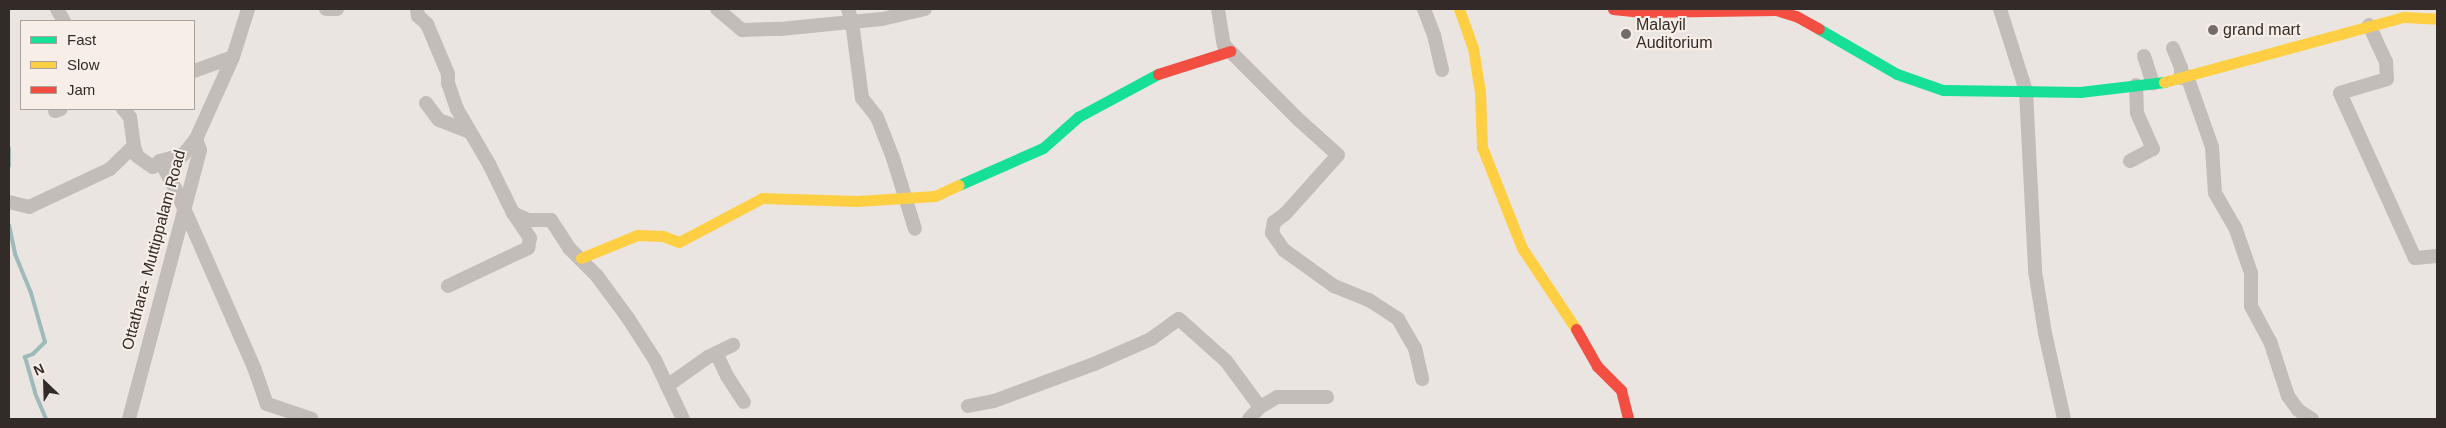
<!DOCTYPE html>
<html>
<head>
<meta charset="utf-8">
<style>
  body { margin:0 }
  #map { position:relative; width:2446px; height:428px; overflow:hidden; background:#eae5e0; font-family:Helvetica,sans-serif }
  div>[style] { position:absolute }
  .stream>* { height:4px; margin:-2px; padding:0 2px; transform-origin:2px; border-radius:2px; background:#9ebaba }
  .street>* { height:14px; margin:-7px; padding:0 7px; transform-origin:7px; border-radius:7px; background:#c3bdb9 }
  .fast>* { height:11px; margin:-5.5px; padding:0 5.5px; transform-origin:5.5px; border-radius:5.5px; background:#16e098 }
  .slow>* { height:11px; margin:-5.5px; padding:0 5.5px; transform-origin:5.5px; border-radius:5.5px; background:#ffcf43 }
  .jam>* { height:11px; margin:-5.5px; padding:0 5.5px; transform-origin:5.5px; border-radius:5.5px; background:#f24e42 }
  .dots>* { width:14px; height:14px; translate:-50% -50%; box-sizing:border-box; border:2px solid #f7efe7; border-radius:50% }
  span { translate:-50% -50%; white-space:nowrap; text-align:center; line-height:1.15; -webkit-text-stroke:4px #f7efe7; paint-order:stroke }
  .poi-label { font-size:16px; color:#332b27 }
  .left { translate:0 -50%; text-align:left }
  .street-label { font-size:16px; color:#332b27 }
  .frame { position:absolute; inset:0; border:10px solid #332b27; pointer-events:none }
  .legend { position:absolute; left:20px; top:20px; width:175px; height:90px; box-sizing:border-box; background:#f7efe7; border:1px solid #a9a19a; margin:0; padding:6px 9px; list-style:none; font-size:15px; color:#332b27 }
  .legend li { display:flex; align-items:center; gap:10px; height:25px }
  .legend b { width:25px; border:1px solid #a9a19a }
  .north { position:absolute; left:20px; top:358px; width:50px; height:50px; -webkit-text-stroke:4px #f7efe7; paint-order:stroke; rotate:336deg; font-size:14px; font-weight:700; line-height:20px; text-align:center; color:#332b27 }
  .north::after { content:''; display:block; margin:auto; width:18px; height:22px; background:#332b27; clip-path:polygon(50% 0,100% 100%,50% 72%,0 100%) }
</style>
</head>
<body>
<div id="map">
  <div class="stream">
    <div style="left:9px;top:148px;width:18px;rotate:90deg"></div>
    <div style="left:9px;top:225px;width:30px;rotate:78deg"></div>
    <div style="left:15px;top:254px;width:42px;rotate:67.7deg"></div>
    <div style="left:31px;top:293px;width:51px;rotate:74.1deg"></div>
    <div style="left:45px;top:342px;width:17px;rotate:135deg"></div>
    <div style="left:33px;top:354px;width:9px;rotate:159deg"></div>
    <div style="left:25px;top:357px;width:37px;rotate:74deg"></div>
    <div style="left:35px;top:393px;width:28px;rotate:67deg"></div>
  </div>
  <div class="street">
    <div style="left:57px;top:9px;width:14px;rotate:60deg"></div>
    <div style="left:326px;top:9px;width:11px"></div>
    <div style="left:417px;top:9px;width:7px;rotate:82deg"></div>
    <div style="left:418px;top:16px;width:12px;rotate:42deg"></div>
    <div style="left:427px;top:24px;width:54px;rotate:67.2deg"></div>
    <div style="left:448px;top:74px;width:9px;rotate:90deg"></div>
    <div style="left:448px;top:83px;width:28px;rotate:71deg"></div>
    <div style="left:457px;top:109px;width:64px;rotate:59.8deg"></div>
    <div style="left:489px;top:164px;width:55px;rotate:63.9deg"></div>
    <div style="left:513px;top:213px;width:17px;rotate:25deg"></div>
    <div style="left:528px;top:220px;width:23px"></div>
    <div style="left:551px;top:220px;width:33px;rotate:57deg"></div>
    <div style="left:569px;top:248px;width:40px;rotate:45deg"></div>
    <div style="left:597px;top:276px;width:52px;rotate:53.6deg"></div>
    <div style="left:628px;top:318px;width:50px;rotate:57.3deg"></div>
    <div style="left:655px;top:360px;width:65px;rotate:64.6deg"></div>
    <div style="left:717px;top:9px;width:33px;rotate:40deg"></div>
    <div style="left:742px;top:30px;width:38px;rotate:-2deg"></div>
    <div style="left:780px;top:29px;width:102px;rotate:-5.6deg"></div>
    <div style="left:882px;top:19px;width:44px;rotate:-13.1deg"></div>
    <div style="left:848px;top:9px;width:14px;rotate:73deg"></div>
    <div style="left:852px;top:22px;width:77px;rotate:82.5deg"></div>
    <div style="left:862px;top:98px;width:24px;rotate:52deg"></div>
    <div style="left:877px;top:117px;width:44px;rotate:68.7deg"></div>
    <div style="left:893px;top:158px;width:74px;rotate:72.8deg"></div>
    <div style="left:1218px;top:9px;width:36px;rotate:81deg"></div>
    <div style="left:1224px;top:45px;width:106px;rotate:45deg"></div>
    <div style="left:1299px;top:120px;width:52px;rotate:41.9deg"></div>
    <div style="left:1338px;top:155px;width:79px;rotate:131.9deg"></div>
    <div style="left:1285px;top:214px;width:14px;rotate:144deg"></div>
    <div style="left:1274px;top:222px;width:11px;rotate:100deg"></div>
    <div style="left:1272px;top:233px;width:21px;rotate:55deg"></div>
    <div style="left:1284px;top:250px;width:62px;rotate:35.8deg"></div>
    <div style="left:1334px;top:286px;width:38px;rotate:22deg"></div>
    <div style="left:1369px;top:300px;width:35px;rotate:33deg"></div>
    <div style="left:1398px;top:319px;width:34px;rotate:60deg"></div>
    <div style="left:1415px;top:348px;width:32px;rotate:77deg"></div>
    <div style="left:1424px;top:9px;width:28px;rotate:69deg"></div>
    <div style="left:1434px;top:35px;width:36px;rotate:77deg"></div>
    <div style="left:2000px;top:9px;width:86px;rotate:72.4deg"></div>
    <div style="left:2026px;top:91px;width:180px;rotate:87.1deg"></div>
    <div style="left:2035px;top:271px;width:63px;rotate:80.8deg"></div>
    <div style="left:2045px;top:333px;width:88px;rotate:77.5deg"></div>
    <div style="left:2369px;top:25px;width:41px;rotate:65.3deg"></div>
    <div style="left:2386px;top:62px;width:17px;rotate:87deg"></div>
    <div style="left:2387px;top:79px;width:49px;rotate:163.4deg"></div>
    <div style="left:2340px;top:93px;width:181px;rotate:65.6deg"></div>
    <div style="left:2415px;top:258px;width:22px;rotate:-5deg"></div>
    <div style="left:2173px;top:48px;width:22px;rotate:68deg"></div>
    <div style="left:2181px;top:68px;width:10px;rotate:90deg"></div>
    <div style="left:2144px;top:56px;width:29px;rotate:72deg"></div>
    <div style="left:194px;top:71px;width:41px;rotate:-19.7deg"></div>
    <div style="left:2187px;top:76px;width:75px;rotate:70.6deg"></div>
    <div style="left:2212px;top:147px;width:46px;rotate:86.3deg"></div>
    <div style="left:2215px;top:193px;width:39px;rotate:60deg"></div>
    <div style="left:2235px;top:227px;width:49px;rotate:70.8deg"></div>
    <div style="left:2251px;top:273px;width:33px;rotate:90deg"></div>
    <div style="left:2251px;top:306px;width:40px;rotate:62deg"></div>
    <div style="left:2270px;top:341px;width:58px;rotate:71.9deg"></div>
    <div style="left:2288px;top:396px;width:17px;rotate:54deg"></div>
    <div style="left:2298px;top:410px;width:17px;rotate:33deg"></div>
    <div style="left:426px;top:103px;width:21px;rotate:53deg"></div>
    <div style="left:439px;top:120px;width:31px;rotate:21deg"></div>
    <div style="left:55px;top:111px;width:6px;rotate:-18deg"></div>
    <div style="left:134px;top:146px;width:10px;rotate:73deg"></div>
    <div style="left:137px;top:156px;width:19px;rotate:35deg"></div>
    <div style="left:153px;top:167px;width:9px;rotate:-41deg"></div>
    <div style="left:160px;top:161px;width:24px;rotate:-15deg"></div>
    <div style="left:183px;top:155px;width:21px;rotate:-51deg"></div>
    <div style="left:160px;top:161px;width:31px;rotate:61deg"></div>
    <div style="left:175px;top:188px;width:67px;rotate:66.1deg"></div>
    <div style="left:202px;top:249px;width:132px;rotate:66.3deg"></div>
    <div style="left:255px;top:370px;width:36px;rotate:71deg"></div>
    <div style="left:267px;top:404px;width:47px;rotate:18.4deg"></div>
    <div style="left:2130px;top:161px;width:26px;rotate:-28deg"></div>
    <div style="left:2153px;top:149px;width:39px;rotate:-114deg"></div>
    <div style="left:2137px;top:113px;width:28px;rotate:-92deg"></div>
    <div style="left:9px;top:202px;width:21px;rotate:14deg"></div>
    <div style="left:29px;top:207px;width:89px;rotate:-25.1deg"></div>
    <div style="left:110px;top:169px;width:33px;rotate:-44deg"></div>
    <div style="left:134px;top:146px;width:29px;rotate:-98deg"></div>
    <div style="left:130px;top:117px;width:11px;rotate:-131deg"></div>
    <div style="left:448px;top:286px;width:89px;rotate:-25.4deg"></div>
    <div style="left:528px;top:248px;width:10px;rotate:-79deg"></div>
    <div style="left:530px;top:238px;width:29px;rotate:-124deg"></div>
    <div style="left:716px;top:353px;width:25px;rotate:64deg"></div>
    <div style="left:727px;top:376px;width:31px;rotate:57deg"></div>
    <div style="left:667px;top:386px;width:50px;rotate:-35.3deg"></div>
    <div style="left:708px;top:357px;width:28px;rotate:-26deg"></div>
    <div style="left:968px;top:406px;width:26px;rotate:-11deg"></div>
    <div style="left:994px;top:401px;width:107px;rotate:-20.3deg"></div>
    <div style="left:1094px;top:364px;width:62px;rotate:-23.7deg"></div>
    <div style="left:1151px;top:339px;width:34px;rotate:-36deg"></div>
    <div style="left:1179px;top:319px;width:63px;rotate:41.8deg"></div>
    <div style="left:1226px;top:361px;width:57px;rotate:53.5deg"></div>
    <div style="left:1260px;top:407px;width:20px;rotate:-30deg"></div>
    <div style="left:1277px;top:397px;width:50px"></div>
    <div style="left:129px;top:419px;width:278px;rotate:-75.2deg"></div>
    <div style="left:200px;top:150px;width:12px;rotate:-110deg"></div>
    <div style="left:196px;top:139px;width:90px;rotate:-65.7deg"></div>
    <div style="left:233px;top:57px;width:50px;rotate:-72.6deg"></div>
    <div style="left:1249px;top:419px;width:16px;rotate:-47deg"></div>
  </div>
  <div class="fast">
    <div style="left:1819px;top:29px;width:90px;rotate:30deg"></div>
    <div style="left:1897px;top:74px;width:49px;rotate:19.2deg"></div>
    <div style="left:1943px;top:90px;width:137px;rotate:0.8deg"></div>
    <div style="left:2080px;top:92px;width:85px;rotate:-6.8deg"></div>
    <div style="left:959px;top:185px;width:92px;rotate:-23.8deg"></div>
    <div style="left:1043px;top:148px;width:47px;rotate:-41.5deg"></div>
    <div style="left:1078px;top:117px;width:91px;rotate:-28.3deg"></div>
  </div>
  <div class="slow">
    <div style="left:1459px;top:9px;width:41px;rotate:70.3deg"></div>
    <div style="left:1473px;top:48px;width:45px;rotate:81deg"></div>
    <div style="left:1480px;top:92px;width:55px;rotate:87.9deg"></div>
    <div style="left:1482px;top:147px;width:109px;rotate:68.4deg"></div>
    <div style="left:1522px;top:248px;width:97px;rotate:56.3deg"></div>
    <div style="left:2164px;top:82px;width:249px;rotate:-15.2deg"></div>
    <div style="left:2404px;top:17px;width:33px;rotate:3deg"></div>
    <div style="left:581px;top:258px;width:61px;rotate:-22.3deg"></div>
    <div style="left:637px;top:235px;width:26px;rotate:2deg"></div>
    <div style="left:663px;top:236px;width:17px;rotate:21deg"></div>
    <div style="left:679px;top:242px;width:94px;rotate:-27.9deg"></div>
    <div style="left:762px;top:198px;width:95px;rotate:1.8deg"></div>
    <div style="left:857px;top:201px;width:78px;rotate:-3.7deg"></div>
    <div style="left:935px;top:196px;width:26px;rotate:-25deg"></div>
  </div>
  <div class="jam">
    <div style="left:1613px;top:9px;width:27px;rotate:6deg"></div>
    <div style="left:1640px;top:12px;width:136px;rotate:-0.8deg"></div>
    <div style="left:1776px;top:10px;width:21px;rotate:17deg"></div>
    <div style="left:1796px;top:16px;width:26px;rotate:29deg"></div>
    <div style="left:1158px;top:74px;width:76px;rotate:-17.7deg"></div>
    <div style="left:1576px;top:329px;width:43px;rotate:60.4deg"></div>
    <div style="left:1597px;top:366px;width:34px;rotate:45deg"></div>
    <div style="left:1621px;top:390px;width:30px;rotate:76deg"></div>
  </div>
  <div class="dots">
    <div style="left:2213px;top:30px;background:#736c68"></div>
    <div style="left:1626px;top:34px;background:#736c68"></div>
  </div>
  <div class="poi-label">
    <span class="left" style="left:1636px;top:34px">Malayil<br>Auditorium</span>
    <span class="left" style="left:2223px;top:30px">grand mart</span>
  </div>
  <div class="street-label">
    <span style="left:154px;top:250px;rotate:-75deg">Ottathara- Muttippalam Road</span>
  </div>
  <div class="frame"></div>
  <ul class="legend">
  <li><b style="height:6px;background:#16e098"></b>Fast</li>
  <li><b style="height:6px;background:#ffcf43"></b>Slow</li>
  <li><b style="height:6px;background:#f24e42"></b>Jam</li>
  </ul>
  <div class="north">N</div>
</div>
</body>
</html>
